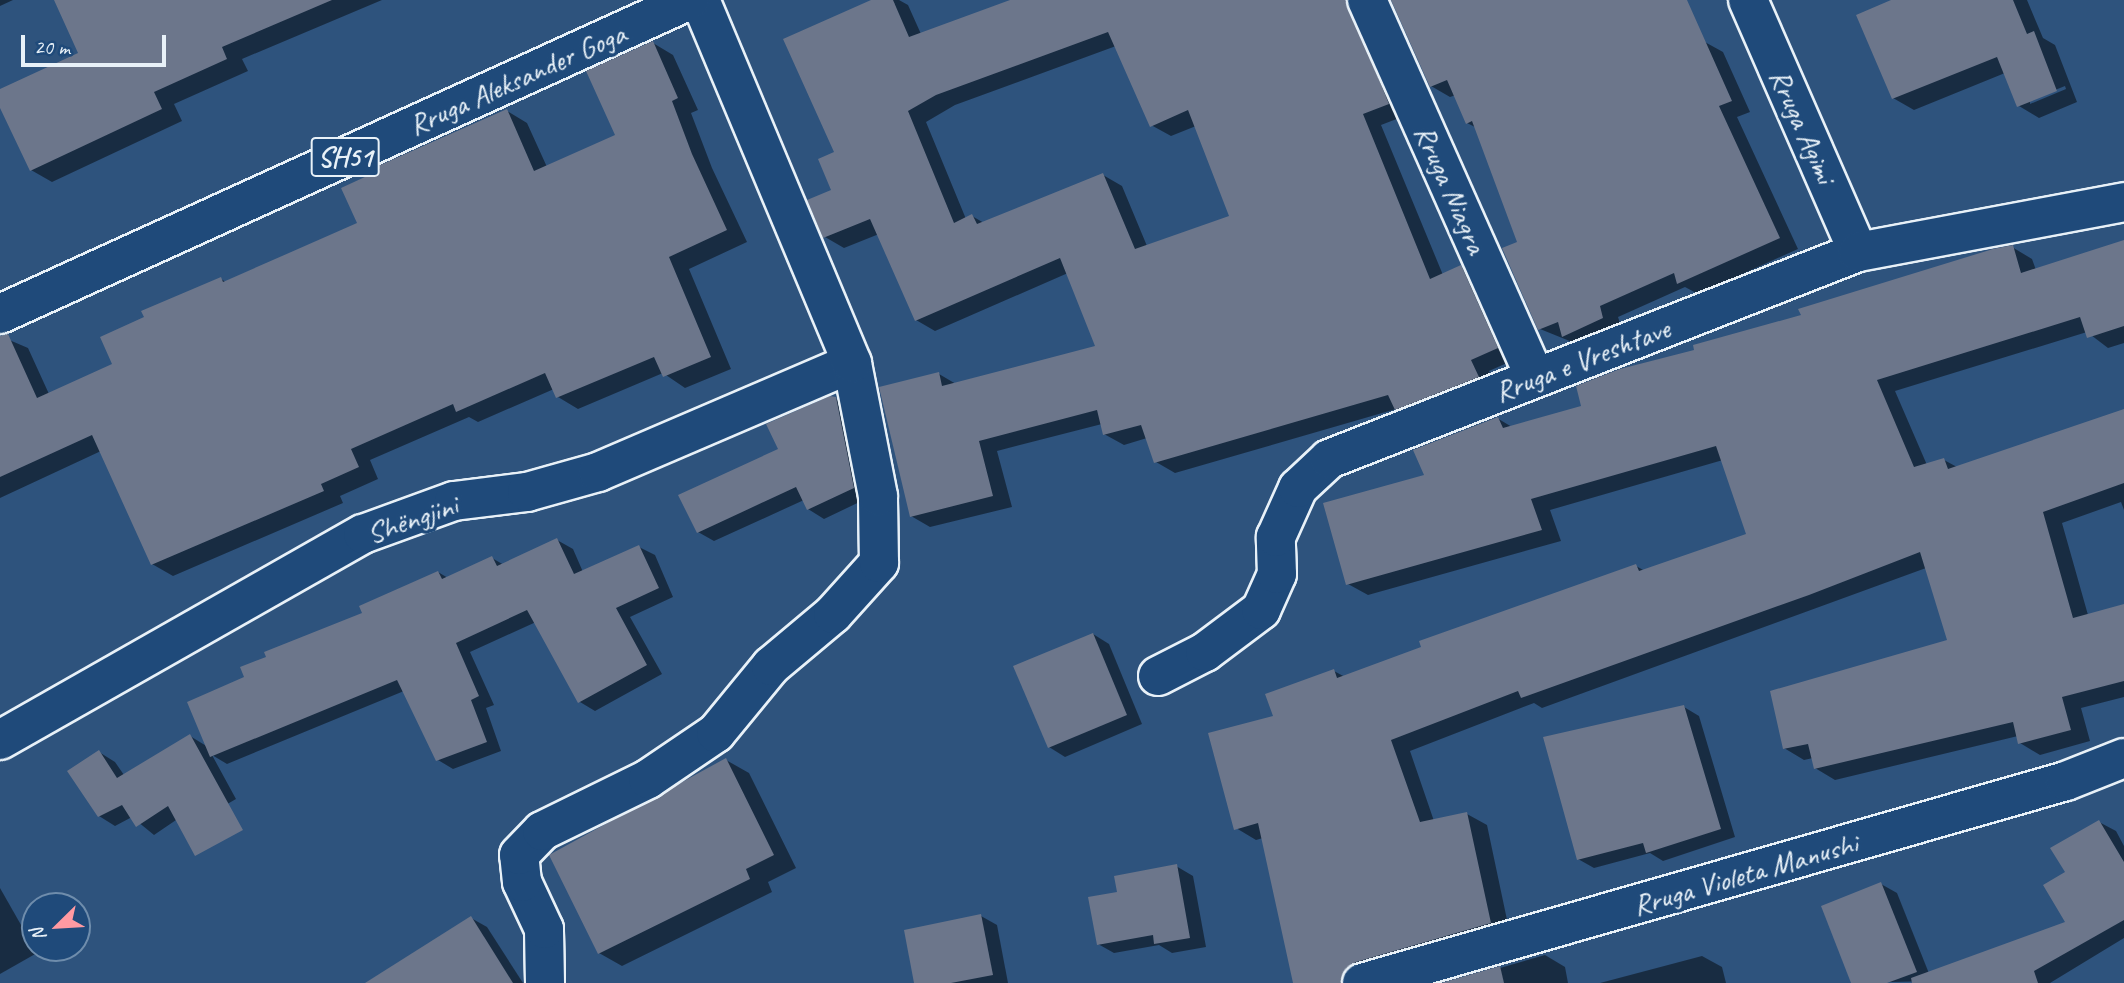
<!DOCTYPE html>
<html>
<head>
<meta charset="utf-8">
<style>
  body { margin:0 }
  #map { position:relative; width:2124px; height:983px; overflow:hidden; background:#2e537d; font-family:Caveat,sans-serif }
  div>[style] { position:absolute }
  .shadow>* { inset:0; background:#0007 }
  .building>* { inset:0; background:#6c768b }
  .roads { filter:drop-shadow(2px 0 #e8f1f8) drop-shadow(-2px 0 #e8f1f8) drop-shadow(0 2px #e8f1f8) drop-shadow(0 -2px #e8f1f8) }
  .street>* { height:38px; margin:-19px; padding:0 19px; transform-origin:19px; border-radius:19px; background:#1f4a7a }
  .primary>* { height:38px; margin:-19px; padding:0 19px; transform-origin:19px; border-radius:19px; background:#1f4a7a }
  span { translate:-50% -50%; white-space:nowrap; text-align:center; line-height:1.15; -webkit-text-stroke:7px #1f4a7a; paint-order:stroke }
  .shield-label span { padding:2px 5px; background:#1f4a7a; border:2px solid; border-radius:5px; -webkit-text-stroke-width:0 }
  .shield-label { font-size:28px; color:#e8f1f8; font-weight:700 }
  .street-label { font-size:30px; color:#e8f1f8 }
  .north { position:absolute; left:21px; top:892px; width:70px; height:70px; box-sizing:border-box; background:#1f4a7a; border:2px solid #6f8dac; border-radius:50%; rotate:246deg; font-size:19px; font-weight:700; line-height:28px; text-align:center; color:#e8f1f8 }
  .north::after { content:''; display:block; margin:auto; width:24px; height:32px; background:#ff9aa2; clip-path:polygon(50% 0,100% 100%,50% 72%,0 100%) }
  .scale { position:absolute; left:21px; top:35px; width:145px; height:32px; box-sizing:border-box; border:4px solid #e8f1f8; border-top:0; padding-left:9px; font-size:21px; line-height:24px; white-space:nowrap; color:#e8f1f8; -webkit-text-stroke:5px #1f4a7a; paint-order:stroke }
</style>
</head>
<body>
<div id="map">
  <div class="shadow">
    <div style="clip-path:polygon(0 0,13px 0,0 6px)"></div>
    <div style="clip-path:polygon(56px 0,382px 0,242px 59px,248px 71px,174px 104px,182px 121px,52px 182px,31px 170px,0 104px,0 91px,80px 54px)"></div>
    <div style="clip-path:polygon(evenodd,876px 0,899px 0,908px 5px,921px 34px,1012px 0,1368px 0,1407px 115px,1381px 125px,1443px 275px,1461px 267px,1480px 278px,1516px 359px,1489px 371px,1497px 388px,1415px 420px,1396px 409px,1175px 473px,1156px 462px,1147px 438px,1124px 445px,1104px 434px,1102px 424px,997px 451px,1012px 507px,930px 527px,911px 516px,939px 374px,956px 384px,1098px 347px,1068px 273px,935px 331px,916px 320px,879px 234px,844px 248px,825px 237px,836px 153px,876px 0,1116px 46px,1151px 125px,1171px 136px,1196px 126px,1232px 217px,1147px 246px,1122px 186px,1103px 175px,984px 223px,972px 216px,966px 219px,926px 122px,955px 105px,1116px 46px)"></div>
    <div style="clip-path:polygon(1393px 0,1670px 0,1703px 41px,1723px 52px,1750px 112px,1737px 117px,1798px 249px,1698px 294px,1685px 287px,1618px 317px,1622px 329px,1582px 346px,1540px 329px,1519px 243px,1477px 128px,1467px 123px,1456px 95px,1450px 97px,1431px 86px)"></div>
    <div style="clip-path:polygon(evenodd,1895px 0,2027px 0,2043px 38px,2055px 45px,2077px 102px,2039px 118px,2019px 106px,2005px 73px,1914px 110px,1893px 98px,1895px 0,2065px 86px,2066px 89px,2030px 104px,2030px 100px,2065px 86px)"></div>
    <div style="clip-path:polygon(653px 43px,673px 55px,698px 110px,691px 113px,712px 168px,747px 242px,689px 269px,731px 369px,685px 388px,663px 373px,578px 409px,558px 397px,554px 389px,478px 422px,469px 417px,370px 460px,378px 479px,340px 496px,343px 503px,173px 576px,152px 564px,101px 451px,0 498px,0 336px,28px 348px,49px 394px,115px 365px,221px 279px,226px 282px,359px 224px,507px 111px,527px 123px,547px 167px,617px 136px)"></div>
    <div style="clip-path:polygon(2124px 242px,2124px 343px,2108px 348px,2087px 332px,1895px 391px,1927px 465px,1944px 460px,1957px 467px,2124px 410px,2124px 510px,2121px 502px,2062px 523px,2088px 615px,2124px 606px,2124px 697px,2081px 708px,2090px 741px,2040px 755px,2020px 743px,2018px 736px,1835px 780px,1815px 768px,1813px 758px,1804px 760px,1784px 748px,1949px 641px,1926px 568px,1542px 708px,1534px 703px,1410px 751px,1434px 821px,1467px 814px,1487px 825px,1510px 934px,1366px 983px,1295px 983px,1263px 838px,1256px 840px,1236px 828px,1275px 717px,1334px 671px,1345px 677px,1636px 566px,1645px 571px,1748px 535px,1723px 460px,1550px 510px,1561px 541px,1368px 595px,1348px 584px,1426px 476px,1497px 418px,1512px 427px,1584px 407px,1696px 351px,2012px 247px,2032px 259px,2036px 270px)"></div>
    <div style="clip-path:polygon(836px 399px,852px 408px,870px 497px,824px 519px,808px 509px,804px 500px,714px 541px,698px 532px)"></div>
    <div style="clip-path:polygon(557px 540px,573px 549px,583px 572px,639px 547px,655px 555px,673px 597px,630px 617px,662px 674px,595px 711px,580px 702px,536px 622px,470px 652px,494px 705px,486px 708px,501px 751px,453px 769px,438px 760px,404px 691px,227px 764px,212px 755px,236px 799px,191px 825px,179px 818px,154px 835px,132px 817px,115px 826px,99px 816px,99px 752px,115px 762px,124px 775px,190px 736px,208px 747px,246px 678px,438px 572px,448px 578px,492px 558px,504px 565px)"></div>
    <div style="clip-path:polygon(1093px 634px,1109px 644px,1142px 724px,1065px 757px,1049px 747px)"></div>
    <div style="clip-path:polygon(1684px 707px,1699px 716px,1735px 837px,1663px 861px,1650px 853px,1594px 868px,1578px 859px)"></div>
    <div style="clip-path:polygon(726px 760px,749px 773px,796px 868px,768px 882px,772px 892px,622px 966px,599px 953px)"></div>
    <div style="clip-path:polygon(2099px 822px,2116px 831px,2124px 846px,2124px 938px,2050px 983px,1947px 983px,2067px 923px,2067px 873px)"></div>
    <div style="clip-path:polygon(1176px 866px,1193px 876px,1206px 947px,1172px 953px,1159px 945px,1114px 953px,1098px 944px,1119px 893px)"></div>
    <div style="clip-path:polygon(1881px 884px,1897px 893px,1932px 981px,1853px 983px)"></div>
    <div style="clip-path:polygon(0 888px,37px 953px,0 974px)"></div>
    <div style="clip-path:polygon(981px 916px,997px 925px,1008px 983px,916px 983px)"></div>
    <div style="clip-path:polygon(471px 918px,487px 927px,523px 983px,368px 983px)"></div>
    <div style="clip-path:polygon(1545px 955px,1565px 967px,1568px 983px,1448px 983px)"></div>
    <div style="clip-path:polygon(1702px 956px,1722px 967px,1726px 983px,1600px 983px)"></div>
  </div>
  <div class="building">
    <div style="clip-path:polygon(54px 0,332px 0,222px 47px,227px 59px,154px 92px,162px 109px,30px 171px,0 108px,0 89px,78px 53px)"></div>
    <div style="clip-path:polygon(evenodd,871px 0,893px 0,909px 37px,1010px 0,1346px 0,1389px 104px,1363px 114px,1430px 279px,1461px 265px,1498px 348px,1471px 360px,1479px 377px,1395px 410px,1388px 395px,1154px 463px,1141px 425px,1103px 435px,1097px 410px,979px 441px,993px 496px,910px 517px,879px 387px,939px 372px,942px 386px,1095px 346px,1060px 258px,915px 321px,870px 219px,823px 238px,807px 200px,831px 190px,818px 159px,834px 152px,783px 39px,871px 0,1108px 32px,1150px 127px,1188px 110px,1229px 216px,1135px 249px,1103px 173px,977px 224px,972px 214px,954px 223px,908px 111px,936px 95px,1108px 32px)"></div>
    <div style="clip-path:polygon(1391px 0,1687px 0,1732px 101px,1719px 106px,1780px 238px,1677px 284px,1674px 273px,1600px 306px,1603px 318px,1562px 337px,1558px 322px,1538px 330px,1502px 248px,1517px 242px,1472px 121px,1466px 124px,1447px 80px,1430px 87px)"></div>
    <div style="clip-path:polygon(1891px 0,2013px 0,2027px 34px,2034px 31px,2057px 91px,2017px 107px,1997px 57px,1892px 99px,1856px 15px)"></div>
    <div style="clip-path:polygon(653px 41px,678px 98px,672px 101px,692px 154px,727px 230px,669px 257px,711px 357px,663px 377px,654px 357px,556px 398px,545px 373px,456px 412px,453px 404px,351px 449px,359px 467px,321px 484px,324px 491px,151px 565px,92px 435px,0 477px,0 336px,8px 334px,37px 398px,112px 364px,100px 337px,144px 317px,141px 311px,221px 277px,223px 282px,357px 223px,341px 188px,380px 170px,378px 166px,507px 109px,534px 171px,615px 135px,586px 71px)"></div>
    <div style="clip-path:polygon(2124px 240px,2124px 326px,2087px 338px,2080px 317px,1877px 380px,1914px 467px,1944px 458px,1948px 469px,2124px 409px,2124px 483px,2043px 512px,2073px 618px,2124px 604px,2124px 681px,2062px 697px,2071px 730px,2018px 744px,2013px 722px,1814px 769px,1808px 744px,1783px 749px,1770px 691px,1947px 640px,1920px 552px,1809px 595px,1521px 698px,1518px 691px,1391px 740px,1420px 822px,1467px 812px,1491px 923px,1356px 962px,1346px 968px,1341px 983px,1293px 983px,1258px 823px,1234px 830px,1208px 733px,1273px 716px,1265px 694px,1334px 669px,1337px 678px,1421px 647px,1419px 641px,1636px 564px,1639px 571px,1746px 534px,1716px 446px,1531px 499px,1542px 530px,1346px 585px,1323px 503px,1424px 475px,1413px 450px,1498px 417px,1503px 428px,1581px 406px,1576px 386px,1620px 369px,1694px 350px,1693px 345px,1801px 315px,1798px 309px,1993px 249px,2013px 245px,2021px 273px)"></div>
    <div style="clip-path:polygon(830px 396px,836px 397px,854px 488px,807px 510px,796px 487px,697px 533px,678px 495px,778px 449px,766px 424px)"></div>
    <div style="clip-path:polygon(557px 538px,574px 574px,639px 545px,659px 588px,616px 608px,647px 665px,578px 703px,527px 610px,456px 643px,479px 696px,471px 700px,487px 742px,436px 761px,397px 680px,210px 757px,187px 702px,244px 677px,240px 667px,266px 657px,264px 652px,362px 613px,359px 606px,438px 571px,442px 579px,492px 556px,497px 566px)"></div>
    <div style="clip-path:polygon(1093px 633px,1127px 715px,1048px 748px,1013px 666px)"></div>
    <div style="clip-path:polygon(1684px 705px,1721px 829px,1646px 853px,1643px 843px,1577px 860px,1543px 737px)"></div>
    <div style="clip-path:polygon(190px 734px,243px 830px,195px 856px,168px 806px,136px 827px,122px 805px,98px 817px,67px 771px,99px 750px,117px 778px)"></div>
    <div style="clip-path:polygon(726px 758px,774px 855px,746px 869px,750px 879px,598px 954px,549px 855px)"></div>
    <div style="clip-path:polygon(2099px 820px,2124px 862px,2124px 920px,2034px 971px,2038px 983px,1912px 983px,1911px 978px,2065px 922px,2043px 885px,2065px 872px,2050px 848px)"></div>
    <div style="clip-path:polygon(1177px 864px,1190px 938px,1154px 944px,1153px 935px,1097px 945px,1088px 897px,1117px 892px,1114px 876px)"></div>
    <div style="clip-path:polygon(1881px 882px,1917px 972px,1887px 983px,1851px 983px,1821px 906px)"></div>
    <div style="clip-path:polygon(981px 914px,993px 975px,951px 983px,914px 983px,904px 930px)"></div>
    <div style="clip-path:polygon(471px 916px,513px 983px,365px 983px)"></div>
    <div style="clip-path:polygon(1500px 966px,1504px 983px,1441px 983px)"></div>
  </div>
  <div class="roads">
    <div class="street">
      <div style="left:1367px;top:0;width:413px;rotate:66deg"></div>
      <div style="left:1748px;top:0;width:275px;rotate:66.4deg"></div>
      <div style="left:1158px;top:676px;width:53px;rotate:-27.1deg"></div>
      <div style="left:1205px;top:652px;width:70px;rotate:-36.9deg"></div>
      <div style="left:1261px;top:610px;width:39px;rotate:-66deg"></div>
      <div style="left:1277px;top:574px;width:37px;rotate:-92deg"></div>
      <div style="left:1276px;top:537px;width:54px;rotate:-65.8deg"></div>
      <div style="left:1298px;top:488px;width:42px;rotate:-43.1deg"></div>
      <div style="left:1329px;top:459px;width:568px;rotate:-21.37deg"></div>
      <div style="left:1858px;top:252px;width:271px;rotate:-10.6deg"></div>
      <div style="left:0;top:740px;width:417px;rotate:-29.6deg"></div>
      <div style="left:363px;top:534px;width:97px;rotate:-19.9deg"></div>
      <div style="left:454px;top:501px;width:74px;rotate:-7deg"></div>
      <div style="left:527px;top:492px;width:74px;rotate:-15.7deg"></div>
      <div style="left:598px;top:472px;width:276px;rotate:-23.2deg"></div>
      <div style="left:545px;top:983px;width:54px;rotate:-91.1deg"></div>
      <div style="left:544px;top:929px;width:52px;rotate:-115.1deg"></div>
      <div style="left:522px;top:882px;width:27px;rotate:-96deg"></div>
      <div style="left:519px;top:855px;width:33px;rotate:-46deg"></div>
      <div style="left:542px;top:831px;width:118px;rotate:-26.1deg"></div>
      <div style="left:648px;top:779px;width:82px;rotate:-34.1deg"></div>
      <div style="left:716px;top:733px;width:87px;rotate:-50.6deg"></div>
      <div style="left:771px;top:666px;width:81px;rotate:-40deg"></div>
      <div style="left:833px;top:614px;width:69px;rotate:-48deg"></div>
      <div style="left:879px;top:563px;width:67px;rotate:-90.9deg"></div>
      <div style="left:878px;top:496px;width:136px;rotate:-101.1deg"></div>
      <div style="left:852px;top:363px;width:394px;rotate:-112.7deg"></div>
      <div style="left:1362px;top:983px;width:732px;rotate:-16.01deg"></div>
      <div style="left:2066px;top:781px;width:62px;rotate:-21.6deg"></div>
    </div>
    <div class="primary">
      <div style="left:0;top:314px;width:758px;rotate:-24.47deg"></div>
    </div>
  </div>
  <div class="shield-label">
    <span style="left:345px;top:157px">SH51</span>
  </div>
  <div class="street-label">
    <span style="left:517px;top:79px;rotate:-24deg">Rruga Aleksander Goga</span>
    <span style="left:1803px;top:126px;rotate:66deg">Rruga Agimi</span>
    <span style="left:1451px;top:189px;rotate:66deg">Rruga Niagra</span>
    <span style="left:1582px;top:360px;rotate:-21deg">Rruga e Vreshtave</span>
    <span style="left:412px;top:519px;rotate:-19deg">Shëngjini</span>
    <span style="left:1745px;top:874px;rotate:-16deg">Rruga Violeta Manushi</span>
  </div>
  <div class="north">N</div>
  <div class="scale">20 m</div>
</div>
</body>
</html>
